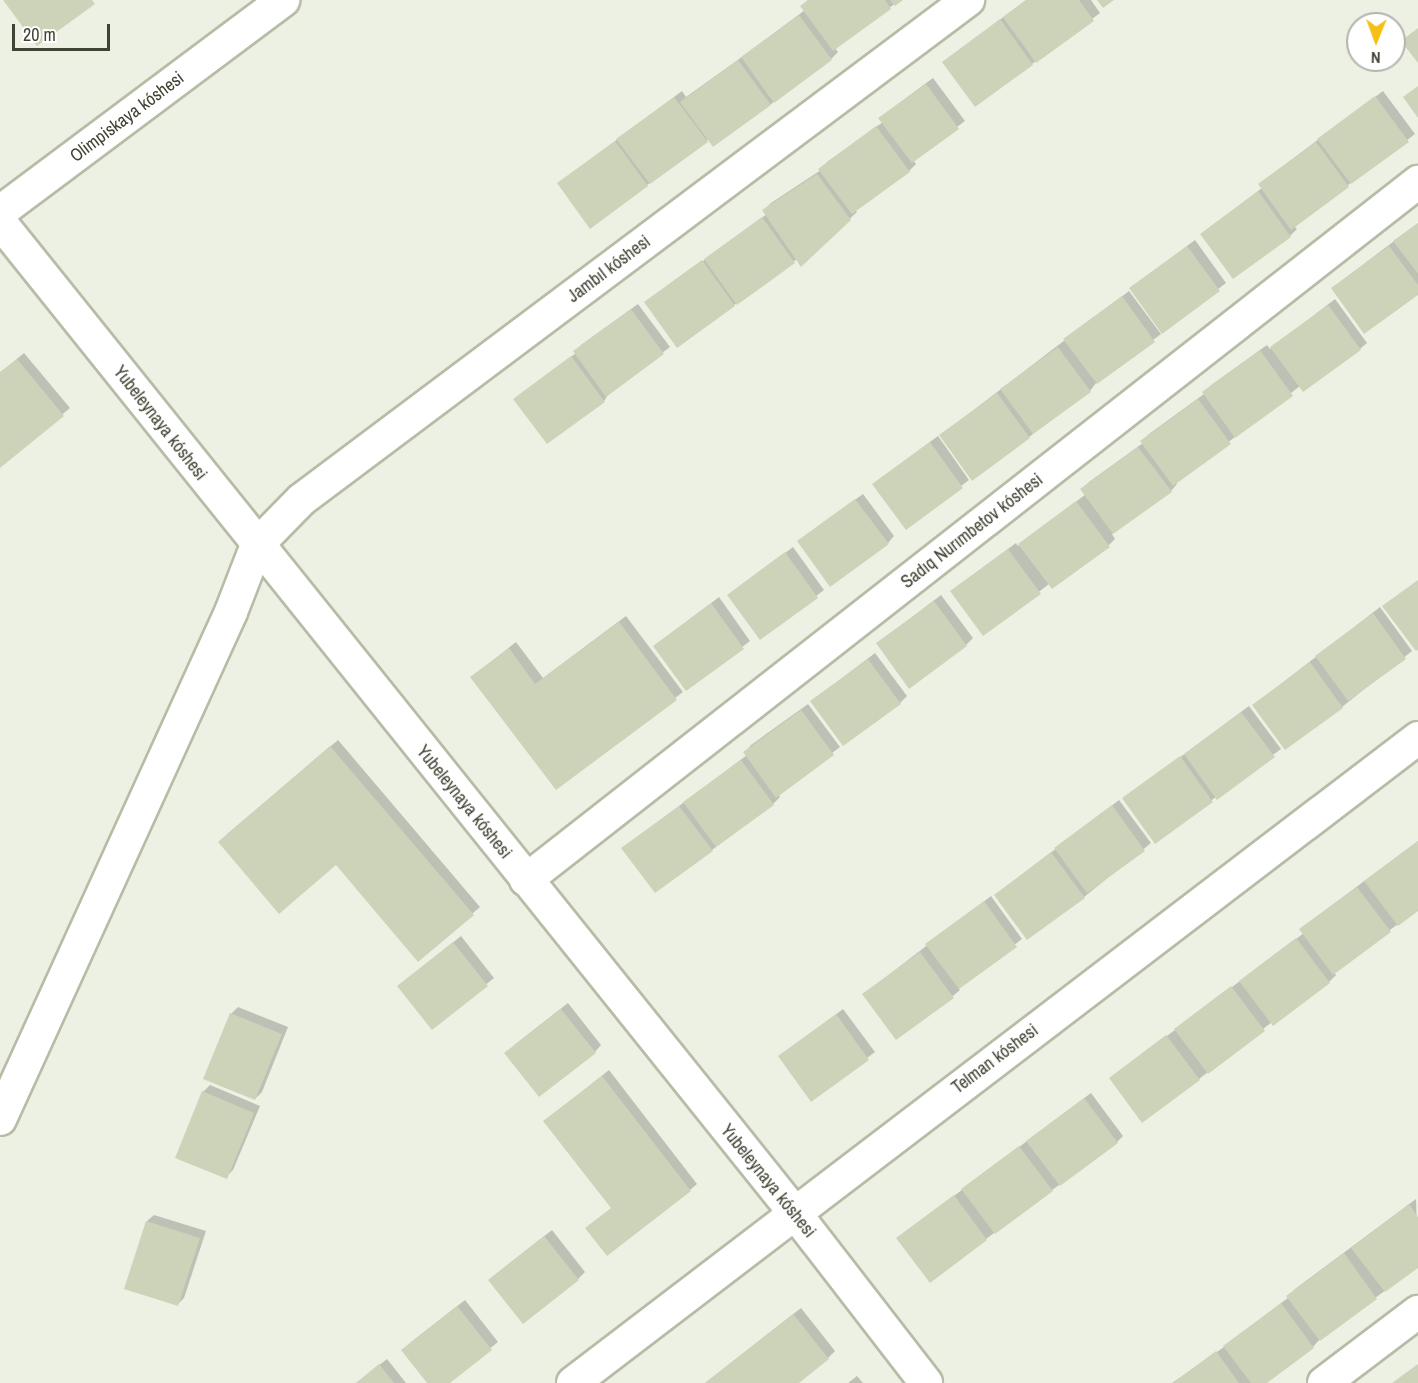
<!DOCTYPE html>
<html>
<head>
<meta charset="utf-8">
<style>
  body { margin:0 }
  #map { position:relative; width:1418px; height:1383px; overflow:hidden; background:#edf1e3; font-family:"Archivo Narrow",sans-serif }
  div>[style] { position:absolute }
  .shadow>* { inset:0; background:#0003 }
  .building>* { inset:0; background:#cdd3b9 }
  .roads { filter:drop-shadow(2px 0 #b6bca6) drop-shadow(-2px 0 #b6bca6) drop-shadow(0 2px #b6bca6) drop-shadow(0 -2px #b6bca6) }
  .minor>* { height:32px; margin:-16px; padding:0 16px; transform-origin:16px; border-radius:16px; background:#fff }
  span { translate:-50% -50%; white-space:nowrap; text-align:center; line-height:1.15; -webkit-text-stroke:5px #fff; paint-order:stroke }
  .street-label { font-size:18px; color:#404334 }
  .north { position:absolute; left:1346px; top:12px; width:60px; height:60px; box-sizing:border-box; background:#fff; border:2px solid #b3b4ae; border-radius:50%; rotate:181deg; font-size:16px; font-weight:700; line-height:24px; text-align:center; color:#404334 }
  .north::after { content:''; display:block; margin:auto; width:21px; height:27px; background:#f5bf16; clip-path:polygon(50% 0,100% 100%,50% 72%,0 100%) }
  .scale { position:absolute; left:12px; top:24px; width:98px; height:27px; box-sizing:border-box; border:3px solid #404334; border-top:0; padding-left:8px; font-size:18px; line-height:21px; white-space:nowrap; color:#404334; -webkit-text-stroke:4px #fff; paint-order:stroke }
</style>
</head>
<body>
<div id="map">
  <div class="shadow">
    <div style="clip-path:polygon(808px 0,900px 0,835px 48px,838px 52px,831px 59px,771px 104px,714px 145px,709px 139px,647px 185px,559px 183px,682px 91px,686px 97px,746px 54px,805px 10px,802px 6px)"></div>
    <div style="clip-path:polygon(1026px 0,1091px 0,1100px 13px,1032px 64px,944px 62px)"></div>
    <div style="clip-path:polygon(933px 78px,965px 121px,913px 160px,916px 164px,909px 171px,855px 210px,857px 212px,801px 265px,797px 259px,734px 305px,646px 303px,767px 214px,764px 210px,771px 203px,821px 170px,827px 162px,883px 122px,887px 112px)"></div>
    <div style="clip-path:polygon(1383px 91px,1415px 134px,1294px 226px,1297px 229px,1290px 236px,1202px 234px,1262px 188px,1260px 184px,1267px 178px)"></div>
    <div style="clip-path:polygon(1418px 223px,1418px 293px,1333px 288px,1340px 282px)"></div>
    <div style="clip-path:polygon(1195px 240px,1226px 283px,1163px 331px,1131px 288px)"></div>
    <div style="clip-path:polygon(1129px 291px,1161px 334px,1096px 383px,1090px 391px,1029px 437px,941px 435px)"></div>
    <div style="clip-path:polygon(1335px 299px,1367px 343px,1360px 349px,1300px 386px,1176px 483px,1177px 484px,1171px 491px,1112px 534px,1115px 539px,1109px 545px,1049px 584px,984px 634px,959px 585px,1016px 543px,1018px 546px,1086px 494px,1082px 489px,1089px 482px,1143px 443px,1142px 441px,1149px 434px,1204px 394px,1210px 386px,1267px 345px,1270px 349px)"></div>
    <div style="clip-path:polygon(638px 304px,670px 347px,610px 392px,604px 401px,515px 399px,576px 353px,581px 345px)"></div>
    <div style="clip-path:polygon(24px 353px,70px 408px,0 466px,0 373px)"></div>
    <div style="clip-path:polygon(938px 436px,969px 480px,906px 528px,881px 478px)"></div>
    <div style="clip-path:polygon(863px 494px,894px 536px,888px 543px,806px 535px)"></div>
    <div style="clip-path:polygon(793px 547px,824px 590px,760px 638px,729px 595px)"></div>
    <div style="clip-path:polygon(941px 595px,973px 638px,966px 645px,878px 643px)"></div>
    <div style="clip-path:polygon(719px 597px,750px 641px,687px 689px,655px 646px)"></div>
    <div style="clip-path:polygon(1380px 607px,1412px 651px,1342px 707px,1254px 705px)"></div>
    <div style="clip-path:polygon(626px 616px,683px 692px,556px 788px,472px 677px,516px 642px,543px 678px)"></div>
    <div style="clip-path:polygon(875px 653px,907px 696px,900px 703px,812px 701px)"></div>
    <div style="clip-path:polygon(808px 704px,840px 747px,778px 794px,780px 797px,773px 804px,712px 850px,623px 848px,747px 755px,745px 752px,751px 745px)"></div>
    <div style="clip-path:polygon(1249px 706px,1281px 749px,1155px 842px,1124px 799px)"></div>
    <div style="clip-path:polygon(338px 740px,480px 907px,418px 960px,336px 863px,226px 835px)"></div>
    <div style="clip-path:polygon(1119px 800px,1151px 843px,1084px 897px,996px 895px)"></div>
    <div style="clip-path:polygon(1418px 841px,1418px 909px,1334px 972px,1336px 975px,1329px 982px,1272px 1022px,1199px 1079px,1111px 1078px,1304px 933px,1308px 923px)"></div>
    <div style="clip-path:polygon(991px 896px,1022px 939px,958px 988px,960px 990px,953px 996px,896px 1038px,864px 994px)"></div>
    <div style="clip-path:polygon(461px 936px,494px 978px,432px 1028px,399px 986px)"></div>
    <div style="clip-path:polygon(568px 1003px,601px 1045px,595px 1052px,513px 1046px)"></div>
    <div style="clip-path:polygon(238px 1007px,288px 1027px,262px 1092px,255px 1099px,231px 1014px)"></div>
    <div style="clip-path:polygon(843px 1009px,875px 1052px,811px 1100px,780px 1057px)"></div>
    <div style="clip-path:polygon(609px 1070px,697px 1184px,690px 1190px,612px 1207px,545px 1121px)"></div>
    <div style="clip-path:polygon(210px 1085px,260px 1106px,233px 1170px,226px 1177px,203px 1092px)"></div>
    <div style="clip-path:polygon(1091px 1093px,1123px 1136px,1117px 1142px,986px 1239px,898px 1238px)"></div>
    <div style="clip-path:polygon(1416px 1199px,1418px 1266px,1320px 1339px,1313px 1347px,1265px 1383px,1172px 1383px,1224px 1347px,1289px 1297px,1295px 1289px)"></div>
    <div style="clip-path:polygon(154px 1215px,206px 1231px,184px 1298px,178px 1304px,147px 1221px)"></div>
    <div style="clip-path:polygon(552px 1230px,585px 1272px,578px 1279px,496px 1274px)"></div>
    <div style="clip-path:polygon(465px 1300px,498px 1342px,447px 1383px,429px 1383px,410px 1343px)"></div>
    <div style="clip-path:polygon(801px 1308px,835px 1351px,828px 1358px,796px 1383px,705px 1383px)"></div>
    <div style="clip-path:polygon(387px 1359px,406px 1383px,356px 1383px)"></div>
    <div style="clip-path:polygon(857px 1376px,863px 1383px,848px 1383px)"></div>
  </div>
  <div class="building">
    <div style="clip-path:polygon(3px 0,92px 0,95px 4px,37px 46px)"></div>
    <div style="clip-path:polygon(808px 0,885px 0,891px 9px,833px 51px,800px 6px)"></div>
    <div style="clip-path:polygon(890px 0,903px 0,895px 6px)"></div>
    <div style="clip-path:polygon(1026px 0,1079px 0,1094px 21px,1036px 63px,1003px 17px)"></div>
    <div style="clip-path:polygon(1097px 0,1114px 0,1103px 8px)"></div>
    <div style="clip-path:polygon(799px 15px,832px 60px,774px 103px,741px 57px)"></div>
    <div style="clip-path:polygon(1000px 19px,1033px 65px,975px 107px,942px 62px)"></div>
    <div style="clip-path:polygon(1418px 28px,1418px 63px,1401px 41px)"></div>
    <div style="clip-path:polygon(738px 60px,771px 105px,713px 147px,680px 102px)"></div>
    <div style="clip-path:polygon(926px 84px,959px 129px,912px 163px,878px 118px)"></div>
    <div style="clip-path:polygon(1418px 86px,1418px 118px,1403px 97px)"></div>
    <div style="clip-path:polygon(1375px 96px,1409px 142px,1351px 184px,1317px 139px)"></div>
    <div style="clip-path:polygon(674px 97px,708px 142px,650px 184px,616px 139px)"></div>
    <div style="clip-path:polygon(876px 126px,910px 172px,852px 214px,818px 169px)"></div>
    <div style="clip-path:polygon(615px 141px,648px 186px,590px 229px,557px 183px)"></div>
    <div style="clip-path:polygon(1316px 142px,1349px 187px,1291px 230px,1258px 184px)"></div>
    <div style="clip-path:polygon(817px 174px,851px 220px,801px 267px,762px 210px)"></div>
    <div style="clip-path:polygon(1258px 191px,1291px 237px,1233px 279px,1200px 234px)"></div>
    <div style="clip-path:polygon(762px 217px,795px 263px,737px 305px,704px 259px)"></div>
    <div style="clip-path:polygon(1418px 223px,1418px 274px,1393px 241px)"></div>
    <div style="clip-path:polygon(1187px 246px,1220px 291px,1162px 334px,1129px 288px)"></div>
    <div style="clip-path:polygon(1389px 246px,1418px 285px,1418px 295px,1364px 334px,1331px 288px)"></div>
    <div style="clip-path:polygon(702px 260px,735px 306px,677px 348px,644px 302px)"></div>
    <div style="clip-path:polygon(1122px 296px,1155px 342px,1097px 384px,1063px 339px)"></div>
    <div style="clip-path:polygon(1328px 305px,1361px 350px,1303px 392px,1270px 347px)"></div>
    <div style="clip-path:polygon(631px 309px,664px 354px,606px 397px,573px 351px)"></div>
    <div style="clip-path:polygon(1058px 347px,1091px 392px,1033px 434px,1000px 389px)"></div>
    <div style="clip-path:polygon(1260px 350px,1293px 396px,1235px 438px,1202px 392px)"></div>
    <div style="clip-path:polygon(571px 356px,605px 402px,547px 444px,513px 399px)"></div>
    <div style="clip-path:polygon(17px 359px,64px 416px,0 468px,0 372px)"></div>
    <div style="clip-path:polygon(997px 393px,1030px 438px,972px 481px,939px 435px)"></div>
    <div style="clip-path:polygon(1198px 399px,1231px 444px,1173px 486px,1140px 441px)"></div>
    <div style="clip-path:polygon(930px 442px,963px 488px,906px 530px,872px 484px)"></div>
    <div style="clip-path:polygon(1138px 447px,1172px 492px,1113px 534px,1080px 489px)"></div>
    <div style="clip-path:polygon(855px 499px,889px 544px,830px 587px,797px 541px)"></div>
    <div style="clip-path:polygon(1076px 501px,1110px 547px,1052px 589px,1018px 544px)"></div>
    <div style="clip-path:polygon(1008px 549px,1041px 594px,983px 636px,950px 591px)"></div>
    <div style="clip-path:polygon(785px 552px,818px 598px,760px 640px,727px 595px)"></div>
    <div style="clip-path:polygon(1418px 580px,1418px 650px,1416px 651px,1382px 606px)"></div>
    <div style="clip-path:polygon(934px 601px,967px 646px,909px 689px,876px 643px)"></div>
    <div style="clip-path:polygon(711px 603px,744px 649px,686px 691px,653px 646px)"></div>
    <div style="clip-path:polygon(1373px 613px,1406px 659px,1348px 701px,1315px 656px)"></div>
    <div style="clip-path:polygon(619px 622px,677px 700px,556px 790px,470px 677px,509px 648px,535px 684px)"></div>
    <div style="clip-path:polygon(868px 659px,901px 704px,843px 746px,810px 701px)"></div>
    <div style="clip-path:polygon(1310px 662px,1343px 708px,1285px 750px,1252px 705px)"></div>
    <div style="clip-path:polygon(801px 710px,834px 755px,776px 798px,743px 752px)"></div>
    <div style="clip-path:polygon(1241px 712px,1275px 757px,1217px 800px,1184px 754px)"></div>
    <div style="clip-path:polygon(330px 746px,474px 915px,418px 962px,336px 865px,279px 914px,218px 842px)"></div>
    <div style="clip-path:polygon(1180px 756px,1213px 802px,1155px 844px,1122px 798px)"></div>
    <div style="clip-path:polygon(741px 760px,774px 805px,716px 847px,683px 802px)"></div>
    <div style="clip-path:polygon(1112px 805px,1145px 851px,1087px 893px,1054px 848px)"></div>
    <div style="clip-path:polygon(679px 806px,713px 851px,655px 893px,621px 848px)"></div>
    <div style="clip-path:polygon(1418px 841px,1418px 911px,1398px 926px,1364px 881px)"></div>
    <div style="clip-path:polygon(1051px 852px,1085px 898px,1027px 940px,994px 895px)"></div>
    <div style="clip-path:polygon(1357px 887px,1391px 932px,1333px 975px,1299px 929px)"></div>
    <div style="clip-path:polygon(984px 901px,1017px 947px,959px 989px,925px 944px)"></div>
    <div style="clip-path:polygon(1296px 938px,1330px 983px,1273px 1026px,1239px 981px)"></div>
    <div style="clip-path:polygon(453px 942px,488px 986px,432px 1030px,397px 986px)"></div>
    <div style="clip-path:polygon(920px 952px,954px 998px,896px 1040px,862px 994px)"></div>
    <div style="clip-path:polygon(1231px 986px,1265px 1031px,1208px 1074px,1174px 1029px)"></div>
    <div style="clip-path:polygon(561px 1009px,596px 1053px,539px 1097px,504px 1053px)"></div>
    <div style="clip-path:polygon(230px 1013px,282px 1034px,255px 1100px,203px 1079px)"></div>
    <div style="clip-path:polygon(836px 1014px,869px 1060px,811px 1102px,778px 1056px)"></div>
    <div style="clip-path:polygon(1166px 1035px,1200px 1080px,1142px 1123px,1109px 1078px)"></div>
    <div style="clip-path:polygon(602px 1076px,691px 1191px,607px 1256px,585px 1228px,611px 1208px,543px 1121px)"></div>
    <div style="clip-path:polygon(202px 1091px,254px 1113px,227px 1179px,175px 1158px)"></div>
    <div style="clip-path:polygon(1084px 1098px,1118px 1143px,1060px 1186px,1026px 1141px)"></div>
    <div style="clip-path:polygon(1019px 1146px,1053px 1191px,995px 1234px,961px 1189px)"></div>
    <div style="clip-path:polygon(954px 1195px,987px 1240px,930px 1283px,896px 1238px)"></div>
    <div style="clip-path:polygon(1409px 1204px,1418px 1217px,1418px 1268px,1385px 1292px,1351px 1248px)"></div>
    <div style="clip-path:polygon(146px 1221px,200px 1238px,178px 1306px,124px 1289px)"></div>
    <div style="clip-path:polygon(544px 1236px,579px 1280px,523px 1324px,488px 1280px)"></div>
    <div style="clip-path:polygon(1344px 1253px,1377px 1299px,1320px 1341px,1286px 1296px)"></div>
    <div style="clip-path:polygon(1281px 1303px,1314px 1348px,1267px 1383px,1251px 1383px,1223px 1346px)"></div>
    <div style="clip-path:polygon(457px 1306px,492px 1350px,450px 1383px,427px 1383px,401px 1350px)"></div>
    <div style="clip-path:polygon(793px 1314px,829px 1359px,799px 1383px,705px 1383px)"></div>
    <div style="clip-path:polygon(1216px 1351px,1239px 1383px,1173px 1383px)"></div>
    <div style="clip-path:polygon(379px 1364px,394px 1383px,356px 1383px)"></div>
    <div style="clip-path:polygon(1418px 1364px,1418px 1383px,1392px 1383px)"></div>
  </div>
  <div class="roads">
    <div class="minor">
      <div style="left:0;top:212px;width:354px;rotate:-36.8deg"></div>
      <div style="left:0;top:222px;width:1269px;rotate:51.27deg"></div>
      <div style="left:794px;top:1212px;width:216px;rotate:52.3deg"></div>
      <div style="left:526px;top:880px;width:1133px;rotate:-38.04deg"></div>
      <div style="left:0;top:1119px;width:557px;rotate:-65.5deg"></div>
      <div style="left:231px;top:612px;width:72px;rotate:-68.8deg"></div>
      <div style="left:257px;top:545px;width:63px;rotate:-45.6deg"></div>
      <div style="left:301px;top:500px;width:834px;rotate:-36.86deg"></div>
      <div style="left:573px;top:1383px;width:1063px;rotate:-37.35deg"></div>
      <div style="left:1324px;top:1383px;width:118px;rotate:-37.1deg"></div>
    </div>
  </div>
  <div class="street-label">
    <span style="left:127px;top:117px;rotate:-37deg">Olimpiskaya kóshesi</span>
    <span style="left:609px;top:269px;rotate:-37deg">Jambıl kóshesi</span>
    <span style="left:160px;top:423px;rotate:52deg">Yubeleynaya kóshesi</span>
    <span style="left:972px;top:531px;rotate:-38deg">Sadıq Nurımbetov kóshesi</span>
    <span style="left:464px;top:802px;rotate:51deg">Yubeleynaya kóshesi</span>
    <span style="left:995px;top:1059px;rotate:-37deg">Telman kóshesi</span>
    <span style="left:768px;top:1181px;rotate:51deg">Yubeleynaya kóshesi</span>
  </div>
  <div class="north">N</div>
  <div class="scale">20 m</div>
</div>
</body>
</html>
